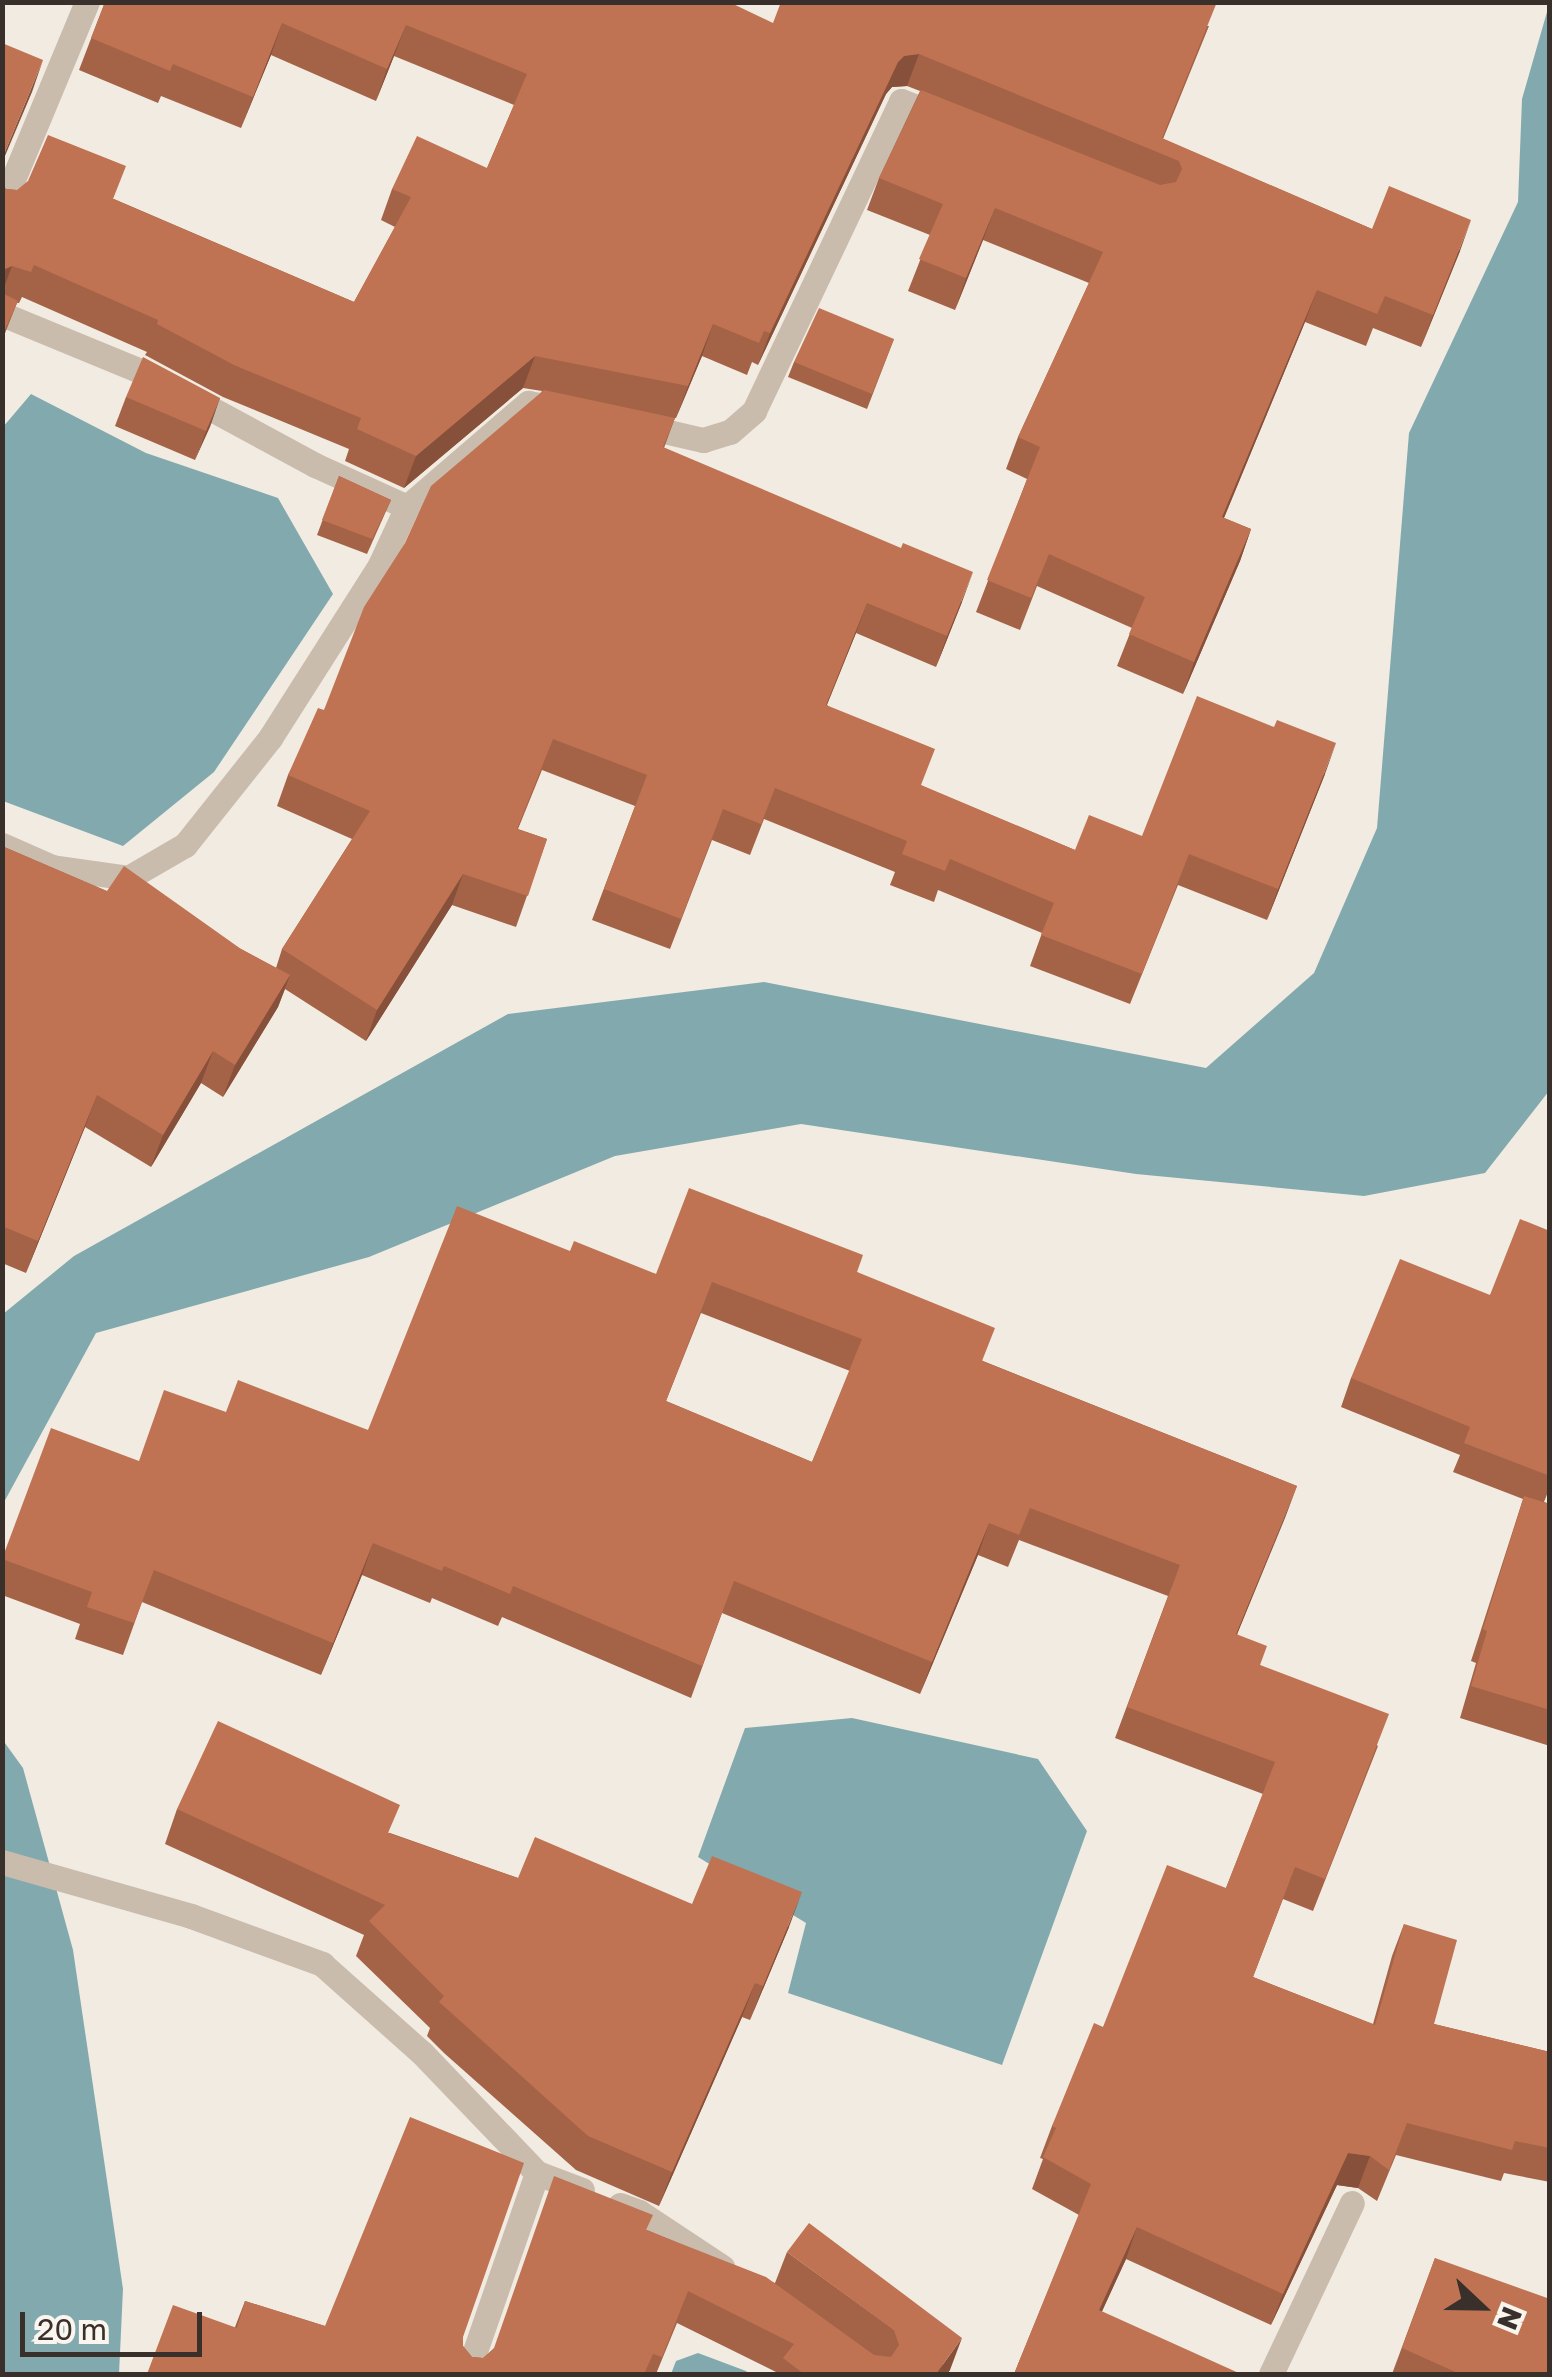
<!DOCTYPE html>
<html>
<head>
<meta charset="utf-8">
<style>
  body { margin:0 }
  #map { position:relative; width:1552px; height:2377px; overflow:hidden; background:#f2ebe1; font-family:"Golos Text",sans-serif }
  div>[style] { position:absolute }
  .water>* { inset:0; background:#82aaae }
  .minor>* { height:25px; margin:-12.5px; padding:0 12.5px; transform-origin:12.5px; border-radius:12.5px; background:#cabcad }
  .wall>* { inset:0; background:#a46347 }
  .shaded-wall>* { inset:0; background:#86503a }
  .building>* { inset:0; background:#bf7353 }
  span { translate:-50% -50%; white-space:nowrap; text-align:center; line-height:1.15; -webkit-text-stroke:9px #faf5ee; paint-order:stroke }
  .frame { position:absolute; inset:0; border:5px solid #39302b; pointer-events:none }
  .north { position:absolute; left:1432px; top:2257px; width:100px; height:100px; -webkit-text-stroke:8px #faf5ee; paint-order:stroke; rotate:112deg; font-size:28px; font-weight:700; line-height:40px; text-align:center; color:#39302b }
  .north::after { content:''; display:block; margin:auto; width:35px; height:45px; background:#39302b; clip-path:polygon(50% 0,100% 100%,50% 72%,0 100%) }
  .scale { position:absolute; left:20px; top:2312px; width:182px; height:45px; box-sizing:border-box; border:5px solid #39302b; border-top:0; padding-left:12px; font-size:30px; line-height:35px; white-space:nowrap; color:#39302b; -webkit-text-stroke:8px #faf5ee; paint-order:stroke }
</style>
</head>
<body>
<div id="map">
  <div class="water">
    <div style="clip-path:polygon(1549px 5px,1549px 1091px,1485px 1173px,1364px 1196px,1136px 1174px,801px 1124px,615px 1156px,369px 1257px,96px 1333px,3px 1504px,3px 1314px,74px 1256px,508px 1014px,764px 982px,1206px 1068px,1314px 973px,1377px 828px,1409px 433px,1518px 202px,1522px 99px)"></div>
    <div style="clip-path:polygon(31px 394px,146px 453px,278px 498px,333px 594px,214px 772px,123px 846px,3px 801px,3px 427px)"></div>
    <div style="clip-path:polygon(852px 1718px,1038px 1759px,1087px 1831px,1002px 2065px,788px 1993px,806px 1923px,698px 1857px,745px 1728px)"></div>
    <div style="clip-path:polygon(2px 1739px,23px 1768px,73px 1950px,123px 2289px,119px 2374px,3px 2374px)"></div>
    <div style="clip-path:polygon(698px 2353px,746px 2371px,749px 2374px,671px 2374px,676px 2361px)"></div>
  </div>
  <div class="minor">
    <div style="left:2px;top:206px;width:221px;rotate:-67.4deg"></div>
    <div style="left:2px;top:314px;width:152px;rotate:22.4deg"></div>
    <div style="left:143px;top:372px;width:196px;rotate:28.4deg"></div>
    <div style="left:315px;top:465px;width:101px;rotate:24.5deg"></div>
    <div style="left:638px;top:425px;width:67px;rotate:13deg"></div>
    <div style="left:703px;top:440px;width:28px;rotate:-17deg"></div>
    <div style="left:730px;top:432px;width:32px;rotate:-41deg"></div>
    <div style="left:754px;top:411px;width:343px;rotate:-64.6deg"></div>
    <div style="left:901px;top:101px;width:45px;rotate:20.9deg"></div>
    <div style="left:2px;top:845px;width:55px;rotate:23.7deg"></div>
    <div style="left:52px;top:867px;width:77px;rotate:8.2deg"></div>
    <div style="left:128px;top:878px;width:66px;rotate:-30.1deg"></div>
    <div style="left:185px;top:845px;width:137px;rotate:-51.5deg"></div>
    <div style="left:270px;top:738px;width:203px;rotate:-57.5deg"></div>
    <div style="left:379px;top:567px;width:66px;rotate:-65deg"></div>
    <div style="left:407px;top:507px;width:160px;rotate:-40.7deg"></div>
    <div style="left:528px;top:403px;width:32px;rotate:9deg"></div>
    <div style="left:2px;top:1862px;width:197px;rotate:15.9deg"></div>
    <div style="left:191px;top:1916px;width:140px;rotate:20.1deg"></div>
    <div style="left:322px;top:1964px;width:134px;rotate:41.7deg"></div>
    <div style="left:422px;top:2053px;width:166px;rotate:46.2deg"></div>
    <div style="left:537px;top:2173px;width:48px;rotate:20.7deg"></div>
    <div style="left:620px;top:2205px;width:20px;rotate:20deg"></div>
    <div style="left:639px;top:2212px;width:100px;rotate:33.5deg"></div>
    <div style="left:467px;top:2374px;width:213px;rotate:-70.8deg"></div>
    <div style="left:1271px;top:2374px;width:189px;rotate:-64.7deg"></div>
  </div>
  <div class="wall">
    <div style="clip-path:polygon(105px 2px,773px 23px,1209px 26px,1163px 139px,1372px 229px,1460px 251px,1421px 347px,1373px 328px,1366px 346px,1305px 322px,1224px 518px,1251px 529px,1240px 561px,1183px 694px,1117px 666px,1132px 628px,1037px 586px,1020px 630px,976px 612px,1027px 479px,1006px 469px,1018px 437px,1089px 283px,983px 240px,955px 310px,908px 291px,930px 235px,867px 210px,879px 178px,920px 91px,907px 86px,892px 87px,886px 94px,758px 365px,752px 362px,747px 375px,702px 356px,676px 418px,675px 418px,664px 448px,962px 602px,936px 667px,856px 633px,827px 705px,922px 786px,1075px 850px,1142px 836px,1325px 774px,1267px 920px,1178px 885px,1130px 1004px,1030px 966px,1042px 933px,938px 890px,934px 902px,890px 885px,895px 872px,764px 819px,750px 855px,712px 840px,670px 949px,592px 920px,635px 806px,542px 770px,518px 829px,547px 839px,516px 927px,452px 905px,366px 1041px,285px 989px,278px 1007px,223px 1097px,201px 1083px,151px 1167px,85px 1127px,26px 1273px,2px 1263px,2px 846px,241px 949px,276px 968px,282px 949px,352px 839px,277px 806px,288px 775px,324px 710px,542px 391px,523px 388px,404px 488px,345px 461px,349px 449px,223px 397px,145px 355px,147px 352px,22px 297px,19px 303px,17px 303px,2px 341px,2px 183px,6px 189px,114px 199px,354px 302px,395px 227px,381px 220px,392px 189px,487px 168px,514px 105px,394px 56px,376px 101px,271px 55px,241px 128px,161px 96px,158px 103px,79px 70px)"></div>
    <div style="clip-path:polygon(894px 339px,867px 409px,788px 377px,794px 362px)"></div>
    <div style="clip-path:polygon(126px 397px,220px 398px,195px 460px,115px 426px)"></div>
    <div style="clip-path:polygon(339px 476px,391px 500px,367px 554px,317px 535px)"></div>
    <div style="clip-path:polygon(1550px 1231px,1550px 1487px,1544px 1502px,1550px 1504px,1550px 1746px,1460px 1718px,1476px 1663px,1471px 1661px,1523px 1499px,1453px 1472px,1460px 1455px,1341px 1407px,1351px 1378px,1490px 1295px)"></div>
    <div style="clip-path:polygon(evenodd,570px 1251px,656px 1274px,857px 1272px,983px 1361px,1297px 1486px,1237px 1634px,1260px 1665px,1378px 1746px,1313px 1911px,1283px 1899px,1253px 1977px,1373px 2024px,1392px 1956px,1404px 1924px,1434px 2024px,1550px 2052px,1550px 2182px,1504px 2173px,1501px 2181px,1396px 2155px,1377px 2201px,1358px 2188px,1337px 2185px,1271px 2325px,1126px 2259px,1102px 2311px,1014px 2374px,1079px 2215px,1032px 2189px,1043px 2159px,1040px 2158px,1052px 2126px,1103px 2027px,1226px 1888px,1263px 1794px,1115px 1738px,1168px 1596px,1019px 1540px,1008px 1567px,978px 1555px,920px 1694px,722px 1613px,691px 1698px,502px 1617px,498px 1626px,432px 1598px,430px 1603px,362px 1575px,321px 1675px,142px 1602px,123px 1655px,75px 1639px,80px 1624px,2px 1595px,2px 1558px,226px 1412px,368px 1430px,570px 1251px,701px 1313px,850px 1371px,812px 1462px,666px 1401px,701px 1313px)"></div>
    <div style="clip-path:polygon(177px 1809px,390px 1833px,518px 1878px,692px 1904px,789px 1927px,750px 2020px,742px 2017px,659px 2206px,576px 2170px,444px 2053px,427px 2036px,430px 2028px,356px 1956px,364px 1935px,165px 1844px)"></div>
    <div style="clip-path:polygon(647px 2230px,775px 2283px,787px 2252px,950px 2370px,947px 2374px,777px 2374px,778px 2373px,677px 2323px,656px 2374px,147px 2374px,235px 2327px,245px 2301px,325px 2326px,463px 2337px,463px 2346px,472px 2357px,483px 2358px)"></div>
    <div style="clip-path:polygon(1435px 2258px,1550px 2374px,1392px 2374px)"></div>
  </div>
  <div class="shaded-wall">
    <div style="clip-path:polygon(282px 23px,271px 55px,241px 128px,253px 97px)"></div>
    <div style="clip-path:polygon(406px 25px,394px 56px,376px 101px,387px 69px)"></div>
    <div style="clip-path:polygon(919px 54px,907px 86px,892px 87px,886px 94px,758px 365px,770px 333px,898px 62px,904px 56px)"></div>
    <div style="clip-path:polygon(43px 60px,32px 92px,2px 163px,2px 159px)"></div>
    <div style="clip-path:polygon(995px 208px,983px 240px,955px 310px,966px 278px)"></div>
    <div style="clip-path:polygon(1471px 220px,1460px 251px,1421px 347px,1433px 315px)"></div>
    <div style="clip-path:polygon(12px 266px,2px 293px,2px 274px,5px 269px)"></div>
    <div style="clip-path:polygon(1317px 290px,1305px 322px,1211px 549px,1222px 517px)"></div>
    <div style="clip-path:polygon(713px 324px,702px 356px,676px 418px,688px 386px)"></div>
    <div style="clip-path:polygon(535px 356px,523px 388px,404px 488px,416px 456px)"></div>
    <div style="clip-path:polygon(220px 398px,210px 427px,195px 460px,206px 431px)"></div>
    <div style="clip-path:polygon(1251px 529px,1240px 561px,1183px 694px,1194px 662px)"></div>
    <div style="clip-path:polygon(973px 572px,962px 602px,936px 667px,947px 636px)"></div>
    <div style="clip-path:polygon(867px 603px,856px 633px,814px 736px,826px 705px)"></div>
    <div style="clip-path:polygon(1336px 743px,1325px 774px,1267px 920px,1278px 889px)"></div>
    <div style="clip-path:polygon(463px 874px,452px 905px,366px 1041px,377px 1010px)"></div>
    <div style="clip-path:polygon(290px 975px,278px 1007px,223px 1097px,235px 1065px)"></div>
    <div style="clip-path:polygon(213px 1051px,201px 1083px,151px 1167px,163px 1135px)"></div>
    <div style="clip-path:polygon(97px 1095px,85px 1127px,26px 1273px,38px 1241px)"></div>
    <div style="clip-path:polygon(1297px 1486px,1285px 1518px,1224px 1666px,1236px 1634px)"></div>
    <div style="clip-path:polygon(989px 1523px,978px 1555px,920px 1694px,932px 1662px)"></div>
    <div style="clip-path:polygon(373px 1543px,362px 1575px,321px 1675px,333px 1643px)"></div>
    <div style="clip-path:polygon(802px 1892px,789px 1927px,750px 2020px,763px 1986px)"></div>
    <div style="clip-path:polygon(755px 1983px,742px 2017px,659px 2206px,672px 2172px)"></div>
    <div style="clip-path:polygon(1348px 2153px,1370px 2156px,1358px 2188px,1337px 2185px,1271px 2325px,1283px 2294px)"></div>
    <div style="clip-path:polygon(1137px 2227px,1126px 2259px,1088px 2342px,1099px 2310px)"></div>
    <div style="clip-path:polygon(962px 2338px,950px 2370px,947px 2374px,936px 2374px)"></div>
  </div>
  <div class="building">
    <div style="clip-path:polygon(105px 2px,729px 2px,773px 23px,781px 2px,1217px 2px,1162px 138px,1372px 229px,1389px 186px,1471px 220px,1433px 315px,1385px 296px,1377px 314px,1317px 290px,1222px 517px,1251px 529px,1194px 662px,1129px 634px,1145px 597px,1049px 554px,1031px 598px,987px 580px,1040px 447px,1018px 437px,1103px 252px,995px 208px,966px 278px,919px 259px,943px 204px,879px 178px,921px 90px,1160px 185px,1176px 182px,1182px 169px,1179px 161px,919px 54px,904px 56px,898px 62px,770px 333px,764px 331px,759px 343px,713px 324px,688px 386px,535px 356px,416px 456px,357px 429px,361px 418px,234px 365px,157px 324px,158px 320px,34px 265px,31px 272px,12px 266px,5px 269px,2px 274px,2px 183px,6px 189px,17px 190px,28px 181px,48px 135px,126px 166px,113px 199px,354px 302px,411px 197px,392px 189px,417px 136px,487px 168px,527px 74px,406px 25px,387px 69px,282px 23px,253px 97px,173px 64px,170px 71px,91px 38px)"></div>
    <div style="clip-path:polygon(2px 43px,43px 60px,2px 159px)"></div>
    <div style="clip-path:polygon(2px 293px,18px 301px,2px 336px)"></div>
    <div style="clip-path:polygon(819px 308px,894px 339px,872px 394px,794px 362px)"></div>
    <div style="clip-path:polygon(143px 357px,220px 398px,206px 431px,126px 397px)"></div>
    <div style="clip-path:polygon(544px 390px,675px 418px,663px 447px,901px 548px,903px 543px,973px 572px,947px 636px,867px 603px,826px 705px,935px 749px,921px 785px,1075px 850px,1089px 815px,1142px 836px,1197px 696px,1274px 727px,1277px 720px,1336px 743px,1278px 889px,1189px 854px,1142px 974px,1041px 935px,1054px 903px,950px 859px,945px 871px,902px 854px,907px 841px,775px 788px,761px 824px,723px 809px,681px 919px,604px 889px,647px 775px,553px 739px,517px 829px,547px 839px,528px 896px,463px 874px,377px 1010px,282px 949px,370px 811px,288px 775px,318px 708px,324px 710px,364px 607px,405px 543px,431px 486px)"></div>
    <div style="clip-path:polygon(339px 476px,391px 500px,372px 539px,322px 520px)"></div>
    <div style="clip-path:polygon(2px 846px,107px 891px,124px 866px,241px 949px,290px 975px,235px 1065px,213px 1051px,163px 1135px,97px 1095px,38px 1241px,2px 1226px)"></div>
    <div style="clip-path:polygon(evenodd,689px 1188px,863px 1255px,857px 1272px,995px 1328px,982px 1361px,1297px 1486px,1236px 1634px,1267px 1646px,1260px 1665px,1389px 1714px,1325px 1879px,1295px 1867px,1253px 1977px,1375px 2025px,1404px 1924px,1457px 1940px,1434px 2024px,1550px 2052px,1550px 2148px,1515px 2141px,1512px 2150px,1407px 2123px,1389px 2170px,1370px 2156px,1348px 2153px,1283px 2294px,1137px 2227px,1099px 2310px,1241px 2374px,1014px 2374px,1091px 2184px,1043px 2157px,1056px 2128px,1052px 2126px,1094px 2023px,1103px 2027px,1167px 1865px,1226px 1888px,1275px 1762px,1127px 1707px,1180px 1565px,1030px 1508px,1019px 1535px,989px 1523px,932px 1662px,734px 1581px,702px 1666px,513px 1586px,510px 1594px,444px 1566px,442px 1571px,373px 1543px,333px 1643px,154px 1570px,134px 1623px,87px 1607px,92px 1592px,2px 1559px,51px 1428px,139px 1461px,164px 1390px,226px 1412px,238px 1380px,368px 1430px,457px 1206px,570px 1251px,574px 1241px,656px 1274px,689px 1188px,712px 1282px,862px 1339px,812px 1462px,666px 1401px,712px 1282px)"></div>
    <div style="clip-path:polygon(1520px 1219px,1550px 1231px,1550px 1476px,1464px 1443px,1470px 1427px,1351px 1378px,1400px 1259px,1490px 1295px)"></div>
    <div style="clip-path:polygon(1524px 1496px,1550px 1504px,1550px 1710px,1471px 1686px,1487px 1631px,1483px 1629px)"></div>
    <div style="clip-path:polygon(218px 1721px,400px 1805px,388px 1833px,518px 1878px,535px 1837px,692px 1904px,712px 1856px,802px 1892px,763px 1986px,755px 1983px,672px 2172px,588px 2136px,457px 2018px,439px 2002px,444px 1996px,369px 1921px,385px 1905px,177px 1809px)"></div>
    <div style="clip-path:polygon(410px 2117px,524px 2163px,463px 2337px,463px 2346px,472px 2357px,483px 2358px,494px 2348px,554px 2176px,653px 2215px,646px 2230px,766px 2277px,874px 2355px,891px 2357px,899px 2345px,894px 2330px,787px 2252px,809px 2223px,962px 2338px,936px 2374px,804px 2374px,783px 2358px,794px 2344px,688px 2291px,662px 2357px,653px 2354px,644px 2374px,147px 2374px,173px 2305px,237px 2328px,245px 2301px,325px 2326px)"></div>
    <div style="clip-path:polygon(1435px 2258px,1550px 2299px,1550px 2374px,1460px 2374px,1402px 2348px)"></div>
  </div>
  <div class="frame"></div>
  <div class="north">N</div>
  <div class="scale">20 m</div>
</div>
</body>
</html>
